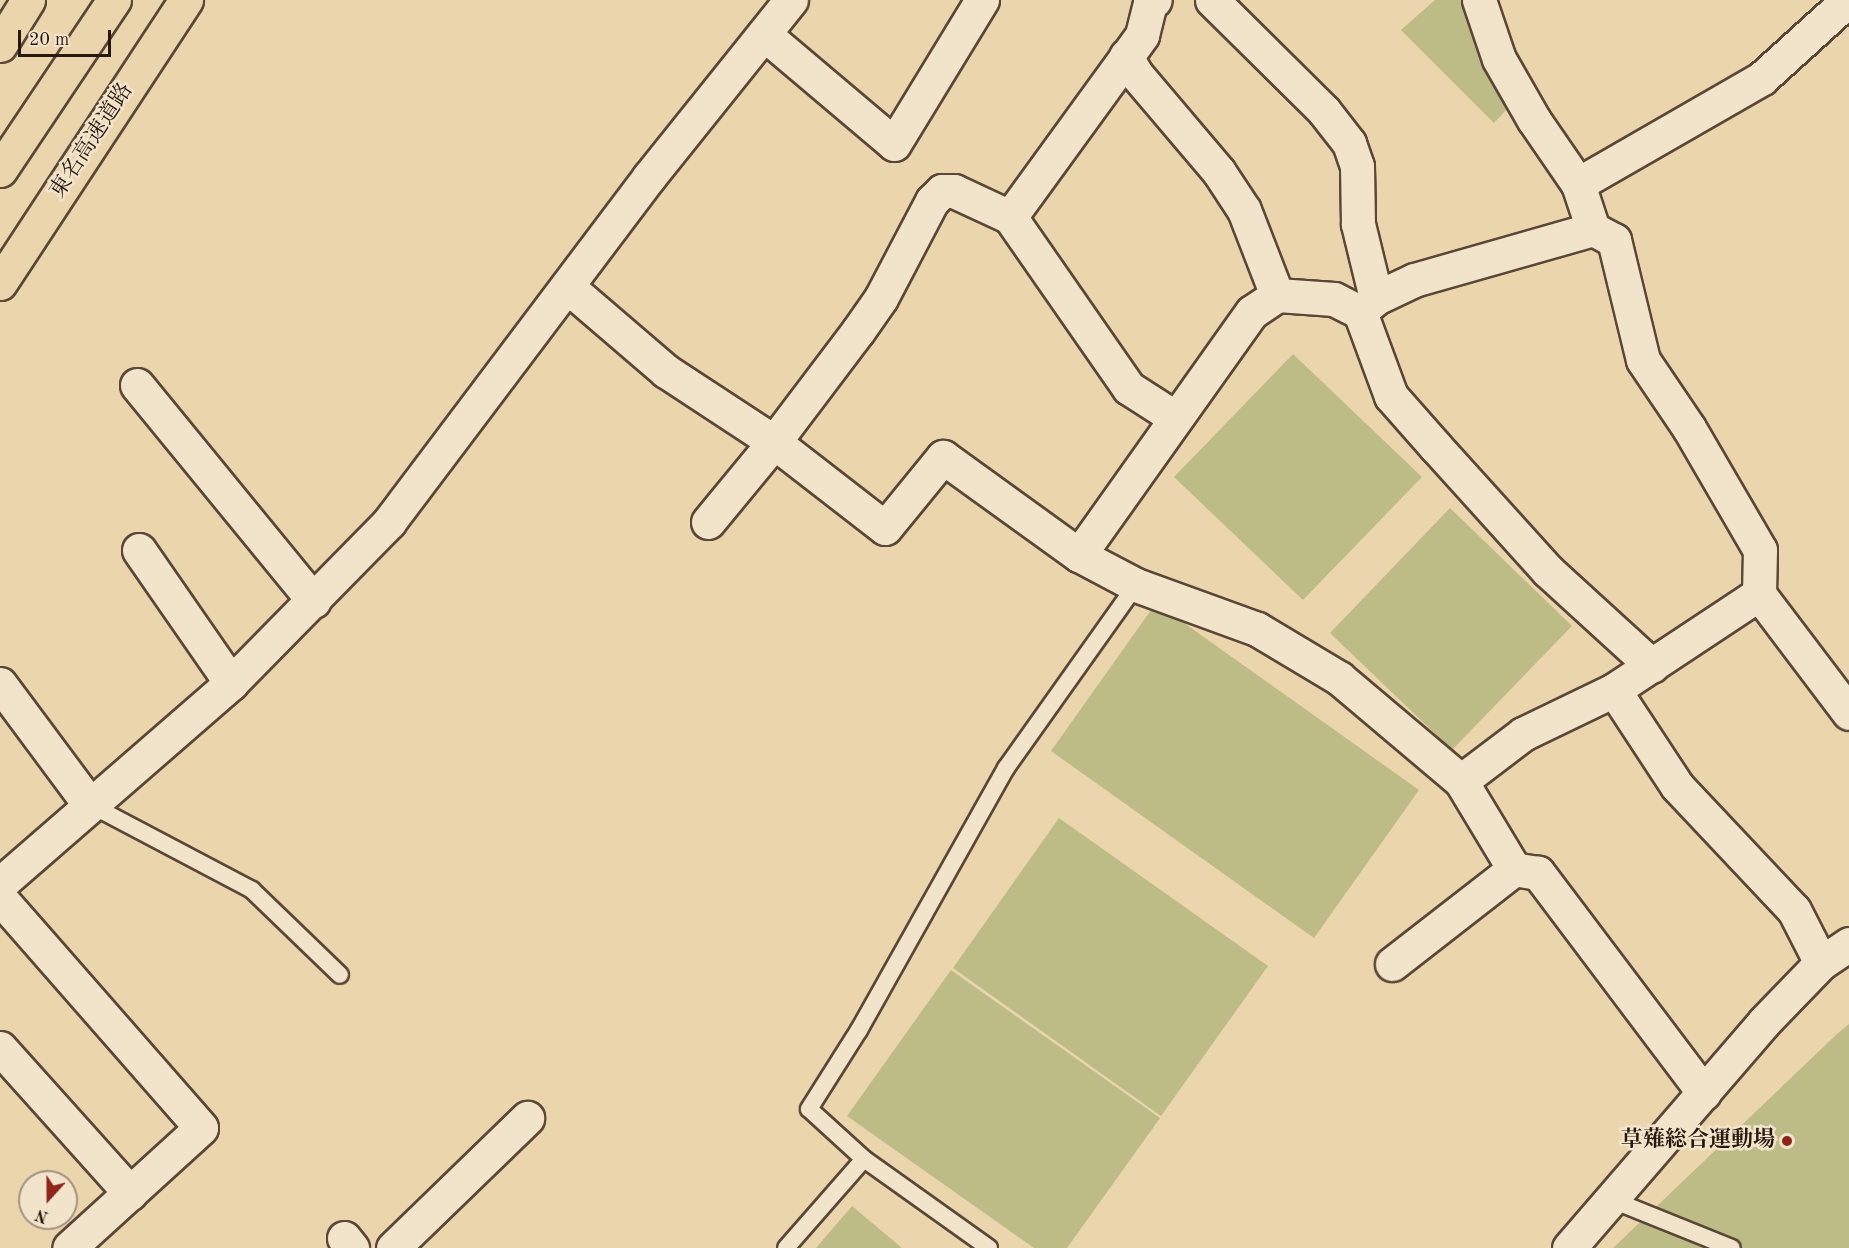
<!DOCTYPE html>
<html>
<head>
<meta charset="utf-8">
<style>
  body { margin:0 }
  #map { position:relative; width:1849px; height:1248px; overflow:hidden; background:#ebd5ad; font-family:"Old Standard TT","Noto Serif JP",serif }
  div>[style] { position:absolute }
  .green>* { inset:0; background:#bdbc86 }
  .roads { filter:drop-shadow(2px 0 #5a4737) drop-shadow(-2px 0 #5a4737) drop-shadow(0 2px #5a4737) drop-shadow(0 -2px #5a4737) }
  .lane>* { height:16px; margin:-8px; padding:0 8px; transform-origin:8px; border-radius:8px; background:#f2e4ca }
  .street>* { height:33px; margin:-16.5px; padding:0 16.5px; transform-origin:16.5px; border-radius:16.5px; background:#f2e4ca }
  .secondary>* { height:33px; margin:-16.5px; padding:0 16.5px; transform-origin:16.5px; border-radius:16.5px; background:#f2e4ca }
  .highway>* { height:33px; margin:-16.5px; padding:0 16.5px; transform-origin:16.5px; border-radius:16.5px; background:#ebd5ad }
  .dots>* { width:16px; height:16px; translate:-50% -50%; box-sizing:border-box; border:3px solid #f2e4ca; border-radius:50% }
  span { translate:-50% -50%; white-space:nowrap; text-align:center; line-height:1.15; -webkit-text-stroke:5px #f2e4ca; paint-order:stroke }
  .street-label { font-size:22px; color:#2a1810 }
  .poi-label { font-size:22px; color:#2a1810; font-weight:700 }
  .right { translate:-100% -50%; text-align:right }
  .north { position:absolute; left:18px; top:1170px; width:60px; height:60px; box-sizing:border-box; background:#f2e4ca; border:2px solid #a29280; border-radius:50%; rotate:201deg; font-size:16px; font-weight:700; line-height:24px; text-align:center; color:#2a1810 }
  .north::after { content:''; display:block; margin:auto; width:21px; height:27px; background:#8f2418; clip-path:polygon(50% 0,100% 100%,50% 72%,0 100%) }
  .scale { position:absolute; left:18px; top:30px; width:93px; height:27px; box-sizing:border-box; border:3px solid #2a1810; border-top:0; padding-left:8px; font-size:18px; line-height:21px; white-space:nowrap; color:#2a1810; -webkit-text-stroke:4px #f2e4ca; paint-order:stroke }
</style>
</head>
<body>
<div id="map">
  <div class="green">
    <div style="clip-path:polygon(1435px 0,1466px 0,1509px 107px,1494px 123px,1401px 30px)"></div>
    <div style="clip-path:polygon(1293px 354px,1422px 477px,1303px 600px,1174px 477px)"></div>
    <div style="clip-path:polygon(1450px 508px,1572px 626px,1452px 750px,1330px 633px)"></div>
    <div style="clip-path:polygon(1156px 603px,1419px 790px,1314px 938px,1051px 751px)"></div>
    <div style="clip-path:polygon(1059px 818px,1268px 966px,1161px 1116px,953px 968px)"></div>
    <div style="clip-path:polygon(951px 970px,1160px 1118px,1067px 1248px,1034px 1248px,847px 1116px)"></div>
    <div style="clip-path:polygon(1849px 1024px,1849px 1248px,1613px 1248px,1837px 1034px)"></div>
    <div style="clip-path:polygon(852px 1206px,902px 1248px,816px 1248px)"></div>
  </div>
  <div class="roads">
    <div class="lane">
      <div style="left:89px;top:804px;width:184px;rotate:27.8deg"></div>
      <div style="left:252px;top:890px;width:122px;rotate:44deg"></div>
      <div style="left:1610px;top:1199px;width:131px;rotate:21.9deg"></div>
      <div style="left:786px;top:1248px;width:118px;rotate:-48.8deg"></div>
      <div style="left:989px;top:1248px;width:153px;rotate:-144.5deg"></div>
      <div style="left:864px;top:1159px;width:74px;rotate:-137.7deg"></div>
      <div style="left:809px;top:1109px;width:93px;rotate:-57.7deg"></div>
      <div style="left:859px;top:1030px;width:300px;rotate:-60.7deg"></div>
      <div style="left:1006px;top:768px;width:224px;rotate:-54.6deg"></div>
    </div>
    <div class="street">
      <div style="left:1212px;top:0;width:158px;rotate:44.7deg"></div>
      <div style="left:1324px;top:111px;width:41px;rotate:52deg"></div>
      <div style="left:1349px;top:143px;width:24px;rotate:71deg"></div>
      <div style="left:1357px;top:166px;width:58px;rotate:89deg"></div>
      <div style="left:1358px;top:224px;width:76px;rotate:76.3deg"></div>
      <div style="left:1479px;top:0;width:62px;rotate:71.3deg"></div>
      <div style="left:1499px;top:59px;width:70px;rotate:60.2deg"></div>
      <div style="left:1534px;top:120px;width:78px;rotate:55.5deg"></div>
      <div style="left:1578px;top:184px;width:47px;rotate:71.6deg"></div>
      <div style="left:764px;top:34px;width:170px;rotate:40.2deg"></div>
      <div style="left:894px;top:144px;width:169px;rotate:-58.6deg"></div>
      <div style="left:1126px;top:56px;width:21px;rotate:61deg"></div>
      <div style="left:1136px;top:74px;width:128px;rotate:49.7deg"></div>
      <div style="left:1219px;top:172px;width:45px;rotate:56.7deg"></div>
      <div style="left:1244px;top:210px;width:91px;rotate:68.8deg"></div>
      <div style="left:1578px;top:184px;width:212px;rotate:-29.9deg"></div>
      <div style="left:1762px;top:78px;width:116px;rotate:-42.2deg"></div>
      <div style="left:1010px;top:217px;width:225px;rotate:-54deg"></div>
      <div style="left:1142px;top:35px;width:34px;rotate:-76deg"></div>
      <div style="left:1150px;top:2px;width:5px;rotate:-22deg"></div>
      <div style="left:568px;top:287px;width:129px;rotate:40.6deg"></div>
      <div style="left:666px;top:371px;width:129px;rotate:33.3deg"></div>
      <div style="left:774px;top:442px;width:140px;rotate:37.8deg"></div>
      <div style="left:885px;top:528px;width:92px;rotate:-50.8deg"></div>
      <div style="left:943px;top:457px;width:168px;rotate:35.8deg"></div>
      <div style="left:1079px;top:555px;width:298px;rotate:-54.6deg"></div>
      <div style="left:1252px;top:312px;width:30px;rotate:-34deg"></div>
      <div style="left:1277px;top:295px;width:57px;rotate:4deg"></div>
      <div style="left:1334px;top:299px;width:29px;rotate:27deg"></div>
      <div style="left:1360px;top:312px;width:90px;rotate:69.7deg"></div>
      <div style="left:1391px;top:396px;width:68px;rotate:48.6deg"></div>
      <div style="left:1436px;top:447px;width:166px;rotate:47.9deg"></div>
      <div style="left:1547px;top:570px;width:142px;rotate:42.4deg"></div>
      <div style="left:1360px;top:312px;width:21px;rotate:-41deg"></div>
      <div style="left:1376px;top:298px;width:42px;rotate:-25.3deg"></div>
      <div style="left:1414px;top:280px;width:186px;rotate:-15.9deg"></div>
      <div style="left:1593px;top:229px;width:24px;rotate:28deg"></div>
      <div style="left:1614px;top:240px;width:123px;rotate:76.4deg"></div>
      <div style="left:1643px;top:360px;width:82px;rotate:55.9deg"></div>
      <div style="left:1689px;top:428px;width:141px;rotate:59.8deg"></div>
      <div style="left:1760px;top:550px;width:44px;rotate:91.3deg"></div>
      <div style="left:1759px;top:594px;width:149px;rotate:52.9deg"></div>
      <div style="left:137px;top:385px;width:279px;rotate:50.7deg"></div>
      <div style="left:708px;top:522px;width:104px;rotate:-50.5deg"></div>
      <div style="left:774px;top:442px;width:139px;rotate:-52.9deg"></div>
      <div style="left:858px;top:331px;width:40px;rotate:-55.1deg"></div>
      <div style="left:881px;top:298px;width:110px;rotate:-62.3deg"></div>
      <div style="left:932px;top:201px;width:14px;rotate:-45deg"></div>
      <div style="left:942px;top:191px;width:12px"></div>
      <div style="left:954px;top:191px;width:62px;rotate:24.9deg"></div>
      <div style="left:1010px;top:217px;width:208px;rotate:55.2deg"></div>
      <div style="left:1129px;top:388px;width:54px;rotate:32.8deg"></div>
      <div style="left:139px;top:550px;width:162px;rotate:55.3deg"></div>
      <div style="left:1079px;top:555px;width:64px;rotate:27.8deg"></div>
      <div style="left:1136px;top:585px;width:129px;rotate:20deg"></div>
      <div style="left:1257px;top:629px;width:96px;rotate:30.9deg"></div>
      <div style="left:1339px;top:678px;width:160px;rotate:40.2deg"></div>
      <div style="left:0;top:684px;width:149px;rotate:53.4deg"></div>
      <div style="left:1614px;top:690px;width:115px;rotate:56.7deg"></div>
      <div style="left:1677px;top:786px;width:170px;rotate:46.7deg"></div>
      <div style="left:1794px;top:910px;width:59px;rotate:63deg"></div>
      <div style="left:0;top:884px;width:306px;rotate:-41deg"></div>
      <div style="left:231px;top:683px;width:226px;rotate:-45.5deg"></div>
      <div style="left:389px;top:522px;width:432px;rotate:-53deg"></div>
      <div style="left:649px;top:177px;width:227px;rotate:-51.3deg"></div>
      <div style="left:0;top:898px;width:305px;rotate:48.8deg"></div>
      <div style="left:201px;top:1128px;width:178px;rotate:137.7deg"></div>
      <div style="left:1392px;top:964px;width:155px;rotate:-37.9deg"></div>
      <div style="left:0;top:1048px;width:195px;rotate:48.1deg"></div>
      <div style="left:1704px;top:1093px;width:276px;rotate:-127deg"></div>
      <div style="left:1538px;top:873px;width:24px;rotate:-171deg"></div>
      <div style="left:1514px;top:869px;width:103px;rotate:-121.1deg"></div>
      <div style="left:1461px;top:781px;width:78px;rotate:-37.2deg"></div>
      <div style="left:1523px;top:734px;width:101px;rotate:-25.8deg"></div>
      <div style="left:1614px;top:690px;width:174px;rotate:-33.5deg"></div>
      <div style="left:344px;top:1238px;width:13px;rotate:51deg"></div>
      <div style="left:393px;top:1248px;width:187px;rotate:-44.1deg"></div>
    </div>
    <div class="secondary">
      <div style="left:1569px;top:1248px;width:298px;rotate:-49.2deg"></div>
      <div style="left:1764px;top:1022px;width:82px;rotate:-46deg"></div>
      <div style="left:1821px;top:963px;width:34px;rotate:-34deg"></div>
    </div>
    <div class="highway">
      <div style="left:0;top:45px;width:53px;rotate:-58.1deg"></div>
      <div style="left:0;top:170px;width:205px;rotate:-56.2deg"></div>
      <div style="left:0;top:283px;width:339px;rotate:-56.7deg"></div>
    </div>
  </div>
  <div class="dots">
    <div style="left:1787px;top:1141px;background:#8f2418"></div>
  </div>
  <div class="street-label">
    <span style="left:92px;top:141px;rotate:-57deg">東名高速道路</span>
  </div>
  <div class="poi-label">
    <span class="right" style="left:1775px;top:1141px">草薙総合運動場</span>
  </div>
  <div class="north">N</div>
  <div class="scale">20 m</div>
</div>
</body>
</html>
